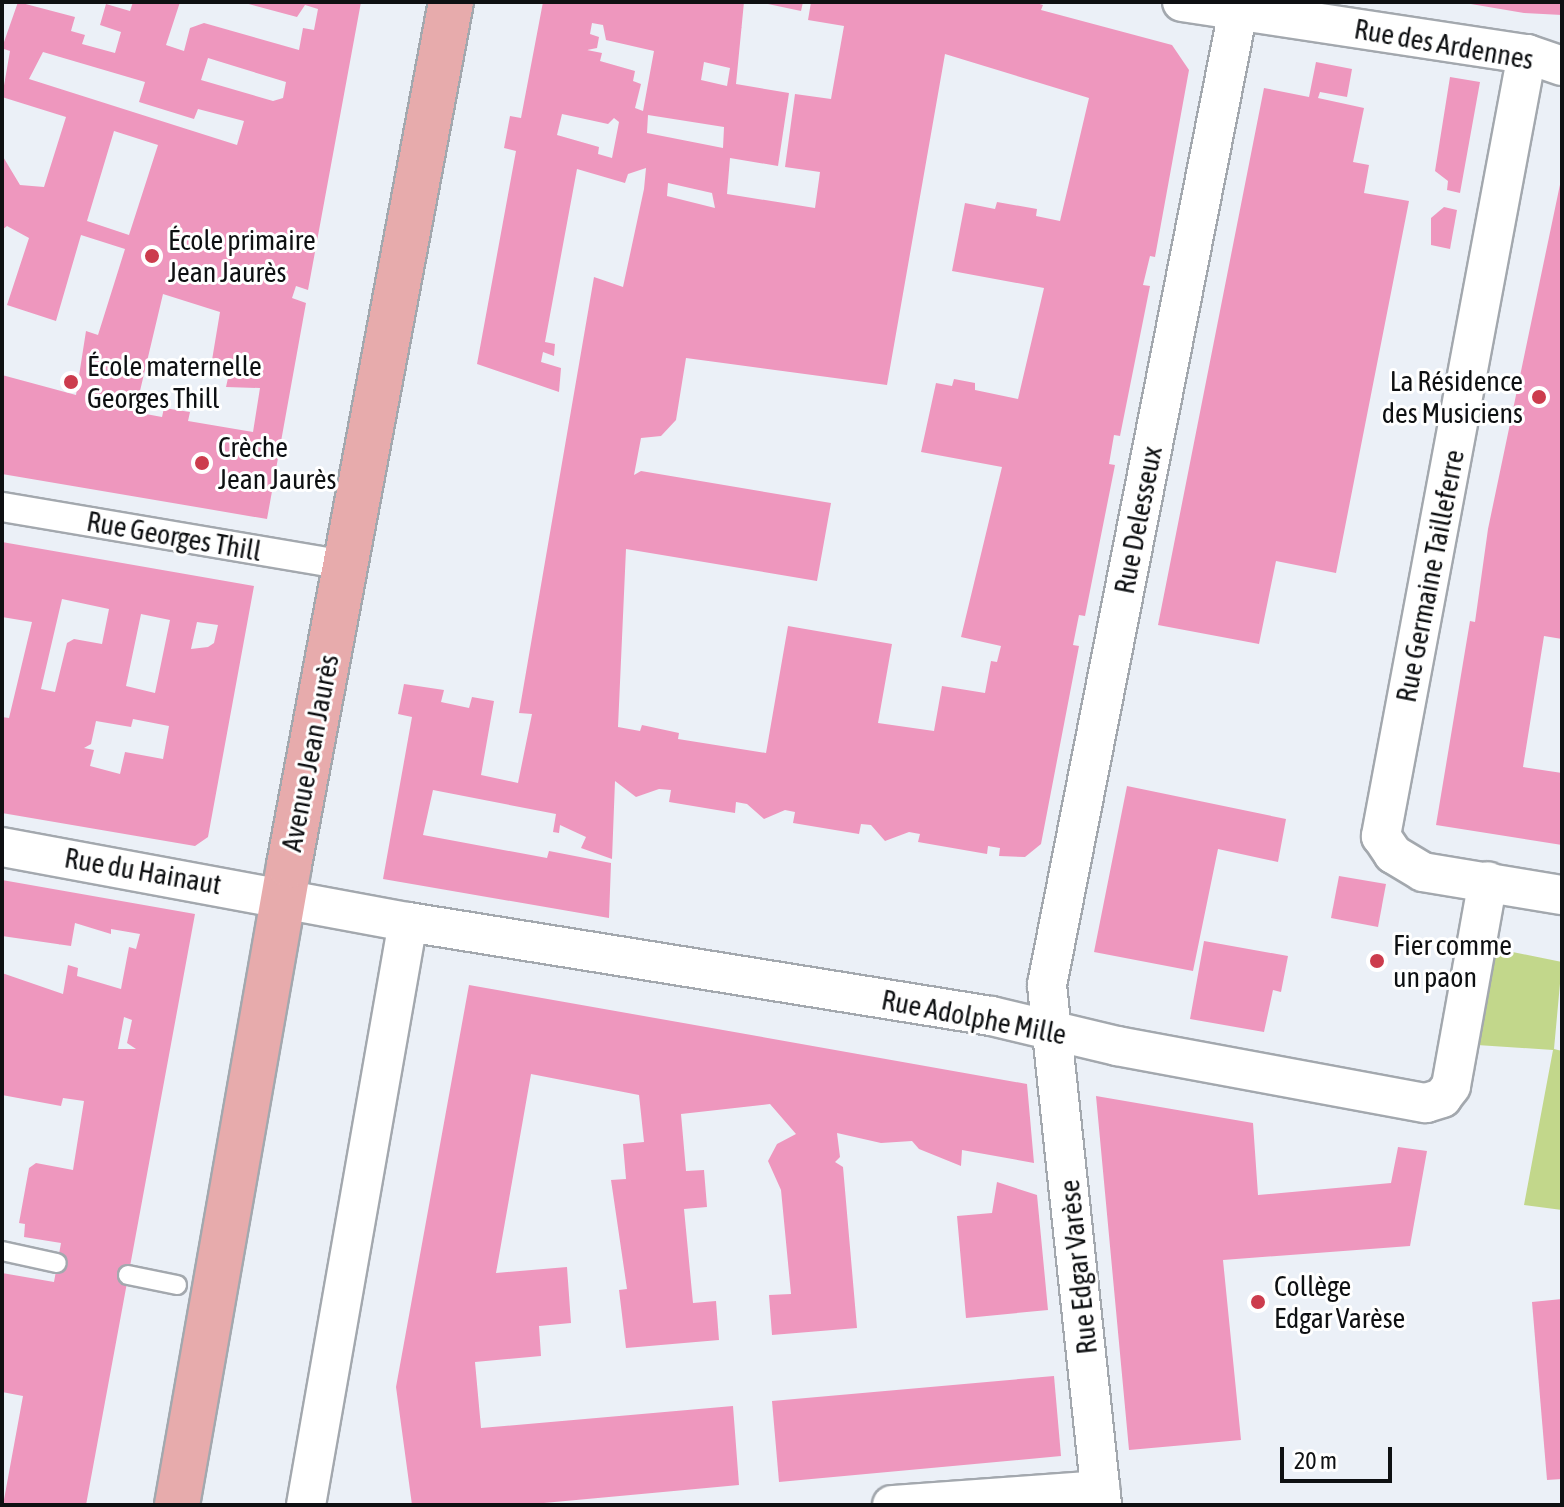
<!DOCTYPE html>
<html>
<head>
<meta charset="utf-8">
<style>
  body { margin:0 }
  #map { position:relative; width:1564px; height:1507px; overflow:hidden; background:#ebf0f7; font-family:"Asap Condensed",sans-serif }
  div>[style] { position:absolute }
  .green>* { inset:0; background:#c2d78b }
  .building>* { inset:0; background:#ee97be }
  .roads { filter:drop-shadow(2px 0 #a3a8ae) drop-shadow(-2px 0 #a3a8ae) drop-shadow(0 2px #a3a8ae) drop-shadow(0 -2px #a3a8ae) }
  .service>* { height:18px; margin:-9px; padding:0 9px; transform-origin:9px; border-radius:9px; background:#fff }
  .pedestrian>* { height:28px; margin:-14px; padding:0 14px; transform-origin:14px; border-radius:14px; background:#fff }
  .minor>* { height:38px; margin:-19px; padding:0 19px; transform-origin:19px; border-radius:19px; background:#fff }
  .primary>* { height:44px; margin:-22px; padding:0 22px; transform-origin:22px; border-radius:22px; background:#e7abac }
  .dots>* { width:22px; height:22px; translate:-50% -50%; box-sizing:border-box; border:4px solid #fff; border-radius:50% }
  span { translate:-50% -50%; white-space:nowrap; text-align:center; line-height:1.15; -webkit-text-stroke:6px #fff; paint-order:stroke }
  .street-label { font-size:28px; color:#0e1012 }
  .poi-label { font-size:28px; color:#0e1012 }
  .left { translate:0 -50%; text-align:left }
  .right { translate:-100% -50%; text-align:right }
  .frame { position:absolute; inset:0; border:4px solid #0e1012; pointer-events:none }
  .scale { position:absolute; left:1280px; top:1447px; width:112px; height:36px; box-sizing:border-box; border:4px solid #0e1012; border-top:0; padding-left:10px; font-size:24px; line-height:28px; white-space:nowrap; color:#0e1012; -webkit-text-stroke:6px #fff; paint-order:stroke }
</style>
</head>
<body>
<div id="map">
  <div class="green">
    <div style="clip-path:polygon(1493px 948px,1562px 962px,1554px 1049px,1562px 1051px,1562px 1210px,1524px 1205px,1553px 1050px,1477px 1045px)"></div>
  </div>
  <div class="building">
    <div style="clip-path:polygon(evenodd,18px 2px,75px 17px,71px 31px,85px 35px,82px 44px,115px 53px,121px 32px,100px 25px,106px 4px,130px 11px,133px 2px,180px 2px,166px 45px,184px 51px,190px 28px,204px 23px,299px 50px,303px 28px,314px 30px,318px 9px,305px 5px,297px 17px,241px 2px,361px 2px,308px 290px,296px 286px,292px 298px,306px 303px,267px 519px,2px 474px,2px 375px,76px 395px,86px 331px,98px 335px,125px 249px,81px 235px,56px 321px,7px 305px,29px 238px,7px 226px,2px 230px,2px 155px,20px 185px,44px 187px,66px 117px,2px 97px,10px 51px,4px 49px,4px 42px,18px 2px,43px 52px,145px 82px,139px 102px,194px 119px,198px 109px,244px 121px,237px 145px,29px 79px,43px 52px,18px 2px,208px 58px,286px 82px,283px 98px,273px 101px,201px 80px,208px 58px,18px 2px,114px 131px,158px 145px,129px 235px,87px 221px,114px 131px,18px 2px,163px 294px,220px 312px,210px 372px,228px 378px,226px 387px,260px 388px,253px 432px,188px 421px,190px 412px,164px 408px,162px 417px,135px 412px,163px 294px)"></div>
    <div style="clip-path:polygon(evenodd,543px 2px,744px 2px,736px 84px,789px 93px,778px 166px,730px 158px,727px 194px,815px 208px,820px 172px,785px 167px,795px 94px,831px 99px,844px 26px,808px 20px,811px 2px,1033px 2px,1043px 5px,1041px 10px,1172px 45px,1189px 70px,1155px 257px,1150px 256px,1143px 285px,1150px 286px,1120px 436px,1114px 435px,1109px 464px,1115px 465px,1085px 616px,1079px 615px,1073px 645px,1079px 646px,1041px 844px,1025px 857px,999px 856px,1000px 848px,988px 846px,987px 854px,918px 842px,920px 834px,909px 832px,885px 841px,871px 825px,861px 824px,859px 834px,793px 823px,795px 812px,785px 810px,764px 819px,747px 804px,736px 802px,735px 813px,669px 802px,671px 790px,659px 789px,636px 797px,615px 781px,612px 859px,581px 848px,586px 837px,560px 825px,559px 833px,553px 832px,556px 814px,433px 790px,423px 835px,547px 858px,549px 851px,611px 863px,609px 918px,383px 879px,412px 717px,398px 714px,404px 684px,444px 690px,441px 702px,469px 708px,472px 697px,494px 701px,481px 775px,518px 783px,532px 714px,519px 713px,594px 277px,623px 287px,644px 189px,646px 168px,628px 174px,625px 183px,577px 169px,545px 342px,555px 344px,554px 356px,543px 352px,541px 362px,561px 368px,559px 392px,477px 364px,516px 151px,504px 148px,510px 116px,521px 118px,543px 2px,592px 23px,603px 25px,606px 40px,654px 51px,643px 111px,635px 108px,641px 84px,633px 81px,635px 71px,600px 61px,602px 53px,587px 50px,597px 48px,599px 37px,590px 34px,592px 23px,543px 2px,945px 54px,1089px 98px,1060px 221px,1036px 216px,1037px 209px,997px 202px,995px 209px,965px 203px,952px 271px,1044px 288px,1018px 399px,975px 390px,975px 383px,954px 379px,952px 386px,936px 383px,921px 452px,1002px 467px,961px 637px,1001px 646px,997px 662px,991px 661px,985px 693px,942px 686px,934px 731px,878px 723px,892px 644px,788px 626px,766px 753px,678px 739px,679px 733px,642px 725px,640px 731px,618px 727px,626px 549px,817px 581px,831px 503px,641px 471px,634px 475px,641px 438px,661px 436px,676px 420px,686px 358px,887px 385px,945px 54px,543px 2px,704px 62px,730px 68px,727px 86px,701px 80px,704px 62px,543px 2px,562px 114px,608px 124px,614px 118px,619px 122px,612px 158px,598px 154px,599px 147px,557px 135px,562px 114px,543px 2px,648px 115px,724px 127px,723px 148px,647px 133px,648px 115px,543px 2px,668px 183px,712px 193px,715px 208px,667px 196px,668px 183px)"></div>
    <div style="clip-path:polygon(758px 2px,803px 2px,801px 11px)"></div>
    <div style="clip-path:polygon(1459px 2px,1562px 2px,1562px 15px,1524px 13px)"></div>
    <div style="clip-path:polygon(1316px 62px,1352px 69px,1347px 97px,1320px 92px,1318px 98px,1364px 108px,1353px 162px,1369px 165px,1364px 193px,1409px 201px,1336px 573px,1276px 561px,1259px 644px,1158px 625px,1264px 88px,1309px 97px)"></div>
    <div style="clip-path:polygon(1450px 77px,1480px 82px,1460px 193px,1447px 190px,1448px 181px,1435px 171px)"></div>
    <div style="clip-path:polygon(1562px 175px,1562px 639px,1544px 636px,1523px 767px,1562px 773px,1562px 845px,1436px 825px,1470px 621px,1475px 622px,1488px 529px)"></div>
    <div style="clip-path:polygon(1444px 207px,1457px 210px,1450px 249px,1431px 245px,1431px 218px)"></div>
    <div style="clip-path:polygon(evenodd,2px 542px,254px 586px,208px 837px,195px 846px,2px 813px,2px 717px,9px 718px,32px 622px,2px 617px,2px 542px,62px 599px,109px 609px,102px 644px,74px 639px,67px 643px,55px 692px,41px 689px,62px 599px,2px 542px,141px 614px,170px 620px,155px 693px,126px 686px,141px 614px,2px 542px,197px 622px,218px 625px,214px 643px,208px 647px,191px 649px,197px 622px,2px 542px,133px 719px,169px 726px,163px 759px,125px 752px,120px 774px,90px 766px,94px 750px,84px 748px,91px 744px,96px 721px,131px 727px,133px 719px)"></div>
    <div style="clip-path:polygon(1127px 786px,1286px 819px,1278px 862px,1218px 849px,1193px 971px,1094px 952px)"></div>
    <div style="clip-path:polygon(1339px 876px,1386px 884px,1378px 927px,1331px 918px)"></div>
    <div style="clip-path:polygon(evenodd,2px 880px,195px 914px,86px 1505px,3px 1505px,23px 1396px,2px 1392px,2px 1273px,54px 1282px,61px 1243px,24px 1237px,25px 1224px,19px 1223px,29px 1168px,36px 1163px,73px 1170px,84px 1101px,63px 1098px,61px 1106px,2px 1095px,2px 973px,63px 994px,68px 965px,78px 968px,77px 976px,121px 989px,129px 947px,136px 949px,140px 934px,111px 929px,111px 934px,75px 923px,71px 946px,2px 936px,2px 880px,124px 1017px,132px 1020px,127px 1043px,136px 1049px,118px 1049px,124px 1017px)"></div>
    <div style="clip-path:polygon(1204px 941px,1288px 956px,1281px 992px,1273px 990px,1264px 1032px,1190px 1019px)"></div>
    <div style="clip-path:polygon(469px 985px,1027px 1084px,1034px 1163px,962px 1150px,961px 1166px,919px 1149px,912px 1141px,881px 1143px,837px 1133px,840px 1157px,835px 1162px,843px 1167px,857px 1328px,772px 1335px,769px 1295px,791px 1294px,781px 1190px,768px 1161px,777px 1144px,796px 1134px,770px 1104px,681px 1114px,686px 1171px,704px 1170px,707px 1207px,684px 1209px,693px 1303px,716px 1301px,719px 1340px,626px 1348px,619px 1290px,627px 1289px,611px 1180px,626px 1179px,623px 1144px,644px 1142px,639px 1095px,531px 1074px,496px 1273px,567px 1267px,571px 1323px,539px 1326px,541px 1356px,475px 1362px,481px 1428px,733px 1406px,739px 1485px,522px 1505px,412px 1505px,396px 1387px)"></div>
    <div style="clip-path:polygon(1096px 1096px,1253px 1123px,1258px 1195px,1391px 1183px,1398px 1147px,1427px 1151px,1410px 1246px,1223px 1260px,1241px 1440px,1129px 1450px)"></div>
    <div style="clip-path:polygon(997px 1182px,1037px 1195px,1048px 1310px,966px 1318px,957px 1216px,992px 1213px)"></div>
    <div style="clip-path:polygon(1562px 1299px,1562px 1479px,1547px 1480px,1532px 1302px)"></div>
    <div style="clip-path:polygon(1054px 1376px,1061px 1456px,779px 1482px,772px 1401px)"></div>
  </div>
  <div class="roads">
    <div class="service">
      <div style="left:2px;top:1251px;width:56px;rotate:12.3deg"></div>
      <div style="left:128px;top:1275px;width:50px;rotate:11.5deg"></div>
    </div>
    <div class="pedestrian">
      <div style="left:2px;top:507px;width:349px;rotate:9.6deg"></div>
    </div>
    <div class="minor">
      <div style="left:1182px;top:2px;width:349px;rotate:8.6deg"></div>
      <div style="left:1527px;top:54px;width:37px;rotate:19deg"></div>
      <div style="left:1527px;top:54px;width:796px;rotate:100.58deg"></div>
      <div style="left:1381px;top:836px;width:22px;rotate:56deg"></div>
      <div style="left:1393px;top:854px;width:35px;rotate:31deg"></div>
      <div style="left:1423px;top:872px;width:141px;rotate:9.4deg"></div>
      <div style="left:2px;top:847px;width:413px;rotate:10.5deg"></div>
      <div style="left:408px;top:922px;width:591px;rotate:9.16deg"></div>
      <div style="left:991px;top:1016px;width:130px;rotate:13.4deg"></div>
      <div style="left:1117px;top:1046px;width:314px;rotate:10.5deg"></div>
      <div style="left:1426px;top:1103px;width:17px;rotate:-17deg"></div>
      <div style="left:1442px;top:1098px;width:15px;rotate:-53deg"></div>
      <div style="left:1451px;top:1086px;width:208px;rotate:-79.8deg"></div>
      <div style="left:306px;top:1505px;width:592px;rotate:-80.08deg"></div>
      <div style="left:892px;top:1505px;width:209px;rotate:-4.1deg"></div>
      <div style="left:1102px;top:1505px;width:523px;rotate:-96.04deg"></div>
      <div style="left:1047px;top:985px;width:993px;rotate:-78.91deg"></div>
    </div>
    <div class="primary">
      <div style="left:177px;top:1505px;width:650px;rotate:-80.07deg"></div>
      <div style="left:289px;top:865px;width:878px;rotate:-79.37deg"></div>
    </div>
  </div>
  <div class="dots">
    <div style="left:152px;top:256px;background:#cc3c4d"></div>
    <div style="left:71px;top:382px;background:#cc3c4d"></div>
    <div style="left:1539px;top:397px;background:#cc3c4d"></div>
    <div style="left:202px;top:463px;background:#cc3c4d"></div>
    <div style="left:1377px;top:961px;background:#cc3c4d"></div>
    <div style="left:1258px;top:1302px;background:#cc3c4d"></div>
  </div>
  <div class="street-label">
    <span style="left:1444px;top:44px;rotate:10deg">Rue des Ardennes</span>
    <span style="left:1138px;top:520px;rotate:-79deg">Rue Delesseux</span>
    <span style="left:174px;top:536px;rotate:10deg">Rue Georges Thill</span>
    <span style="left:1430px;top:576px;rotate:-79deg">Rue Germaine Tailleferre</span>
    <span style="left:310px;top:753px;rotate:-79deg">Avenue Jean Jaurès</span>
    <span style="left:143px;top:871px;rotate:10deg">Rue du Hainaut</span>
    <span style="left:974px;top:1017px;rotate:11deg">Rue Adolphe Mille</span>
    <span style="left:1078px;top:1267px;rotate:-96deg">Rue Edgar Varèse</span>
  </div>
  <div class="poi-label">
    <span class="left" style="left:168px;top:256px">École primaire<br>Jean Jaurès</span>
    <span class="left" style="left:87px;top:382px">École maternelle<br>Georges Thill</span>
    <span class="right" style="left:1523px;top:397px">La Résidence<br>des Musiciens</span>
    <span class="left" style="left:218px;top:463px">Crèche<br>Jean Jaurès</span>
    <span class="left" style="left:1393px;top:961px">Fier comme<br>un paon</span>
    <span class="left" style="left:1274px;top:1302px">Collège<br>Edgar Varèse</span>
  </div>
  <div class="frame"></div>
  <div class="scale">20 m</div>
</div>
</body>
</html>
